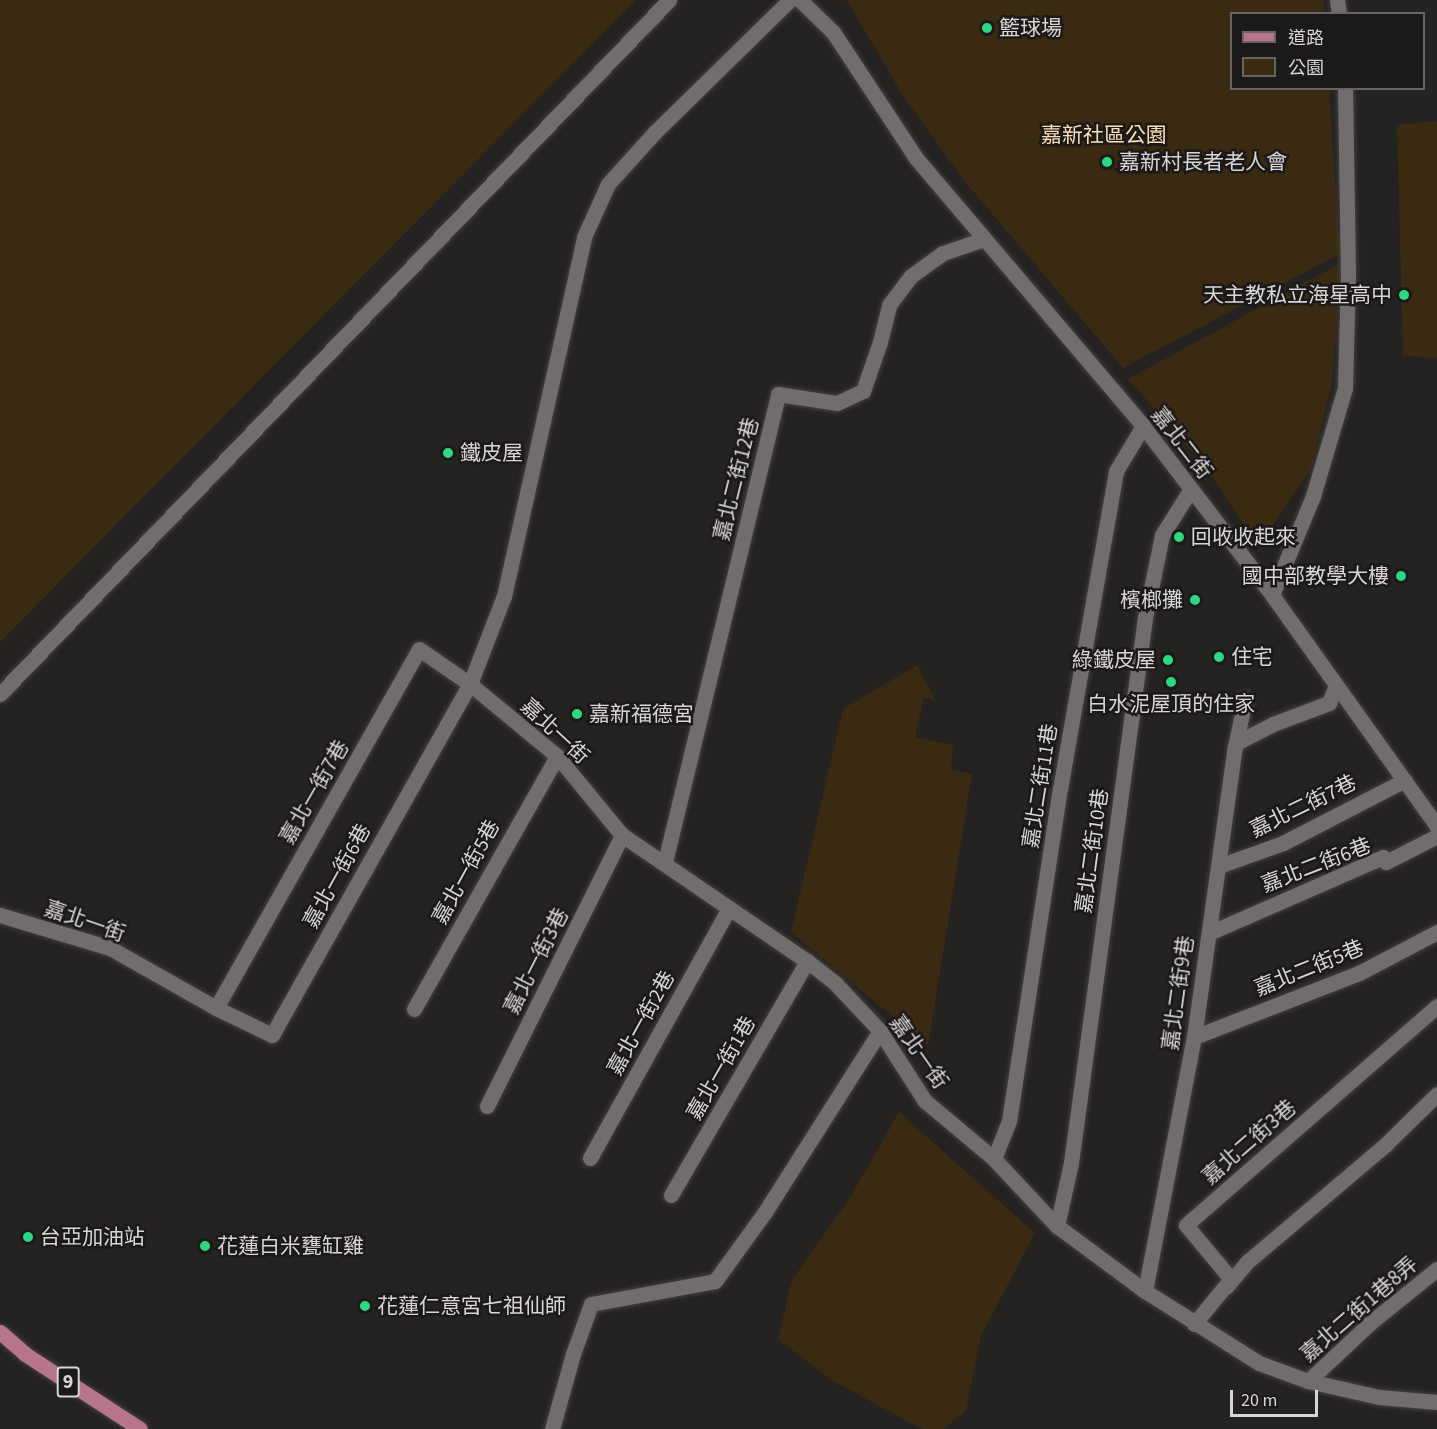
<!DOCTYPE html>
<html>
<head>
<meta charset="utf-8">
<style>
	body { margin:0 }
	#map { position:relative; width:1437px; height:1429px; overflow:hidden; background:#252222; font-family:"Source Sans 3","Noto Sans TC",sans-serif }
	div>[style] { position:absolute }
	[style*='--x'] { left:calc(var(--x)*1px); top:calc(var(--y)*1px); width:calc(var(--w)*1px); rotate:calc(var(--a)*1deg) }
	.green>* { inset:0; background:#3a2a11 }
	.roads { filter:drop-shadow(0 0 2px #424040) drop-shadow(0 0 2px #424040) }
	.minor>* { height:15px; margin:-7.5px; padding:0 7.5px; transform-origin:7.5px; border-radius:7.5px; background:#716d6d }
	.major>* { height:15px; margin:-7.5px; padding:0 7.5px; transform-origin:7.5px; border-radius:7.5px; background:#b7748d }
	.dots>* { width:16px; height:16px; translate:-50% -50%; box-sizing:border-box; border:3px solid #1c1919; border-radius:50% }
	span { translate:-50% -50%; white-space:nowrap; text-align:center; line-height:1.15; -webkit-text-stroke:5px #1c1919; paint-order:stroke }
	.shield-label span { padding:2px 4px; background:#1c1919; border:2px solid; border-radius:4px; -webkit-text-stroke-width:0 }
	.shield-label { font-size:20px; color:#d7d5d5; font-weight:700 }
	.poi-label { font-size:21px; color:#d7d5d5 }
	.left { translate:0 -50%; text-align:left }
	.right { translate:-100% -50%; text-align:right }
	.park-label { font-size:21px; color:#fbdeb5 }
	.street-label { font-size:21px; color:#d7d5d5 }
	.legend { position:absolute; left:1230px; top:12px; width:195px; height:78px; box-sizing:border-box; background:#1c1919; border:2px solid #676464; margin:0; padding:8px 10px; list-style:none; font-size:18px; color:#d7d5d5 }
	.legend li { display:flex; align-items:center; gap:12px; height:30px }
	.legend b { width:30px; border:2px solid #676464 }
	.scale { position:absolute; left:1230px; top:1390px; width:88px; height:27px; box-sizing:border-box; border:3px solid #d7d5d5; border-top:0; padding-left:8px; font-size:18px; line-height:21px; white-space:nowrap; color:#d7d5d5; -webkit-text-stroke:4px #1c1919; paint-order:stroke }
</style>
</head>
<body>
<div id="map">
	<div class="green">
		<div style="clip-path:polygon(0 0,636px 0,0 642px)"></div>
		<div style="clip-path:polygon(847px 0,1324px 0,1324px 13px,1232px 14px,1232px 88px,1329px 89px,1340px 254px,1123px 368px,966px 183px,903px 96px)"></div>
		<div style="clip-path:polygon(1437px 121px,1437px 358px,1403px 356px,1397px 125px)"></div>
		<div style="clip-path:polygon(1341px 263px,1332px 384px,1311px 469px,1258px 547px,1208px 470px,1128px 379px)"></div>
		<div style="clip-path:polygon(917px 665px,936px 701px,924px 697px,915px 737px,953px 745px,951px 770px,972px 774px,928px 1046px,791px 932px,843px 709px)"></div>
		<div style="clip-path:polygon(899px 1112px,1035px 1233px,981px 1336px,966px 1411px,943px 1429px,922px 1429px,831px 1380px,778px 1339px,792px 1280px,851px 1196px)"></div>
	</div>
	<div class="roads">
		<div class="minor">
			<div style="--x:800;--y:0;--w:46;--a:44.1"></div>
			<div style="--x:833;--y:32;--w:151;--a:56.6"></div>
			<div style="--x:916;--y:158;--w:351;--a:49.7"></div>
			<div style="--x:1143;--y:426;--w:213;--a:52.6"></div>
			<div style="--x:1272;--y:595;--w:284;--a:54.5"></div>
			<div style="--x:1337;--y:0;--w:14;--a:82"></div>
			<div style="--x:1272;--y:595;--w:107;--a:-67.5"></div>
			<div style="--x:1313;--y:496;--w:113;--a:-73.5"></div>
			<div style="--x:1345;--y:388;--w:111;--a:-88.5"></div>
			<div style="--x:1348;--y:277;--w:189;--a:-90.9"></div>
			<div style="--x:0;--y:694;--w:964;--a:-46.05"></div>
			<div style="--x:1236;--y:743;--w:42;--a:-27.2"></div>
			<div style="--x:1273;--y:724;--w:60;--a:-20.6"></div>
			<div style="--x:1329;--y:703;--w:19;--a:-69"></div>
			<div style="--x:665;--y:862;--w:481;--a:-76.4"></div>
			<div style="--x:778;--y:394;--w:60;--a:8.7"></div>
			<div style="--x:837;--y:403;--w:29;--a:-25"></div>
			<div style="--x:863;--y:391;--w:52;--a:-70.9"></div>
			<div style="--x:880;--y:342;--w:38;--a:-76"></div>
			<div style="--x:889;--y:305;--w:36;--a:-53"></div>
			<div style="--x:911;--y:276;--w:39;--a:-36"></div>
			<div style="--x:943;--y:253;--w:43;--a:-18.9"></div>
			<div style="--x:1219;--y:866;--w:68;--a:-19.8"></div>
			<div style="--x:1283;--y:843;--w:137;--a:-27.3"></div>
			<div style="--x:0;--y:915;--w:115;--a:16.7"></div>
			<div style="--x:110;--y:948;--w:122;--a:29.5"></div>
			<div style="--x:216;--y:1008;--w:62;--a:25.7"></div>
			<div style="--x:272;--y:1035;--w:403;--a:-60.6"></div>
			<div style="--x:470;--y:684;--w:94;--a:-68.9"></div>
			<div style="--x:504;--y:596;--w:368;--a:-77.4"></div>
			<div style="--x:584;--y:237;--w:58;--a:-65.6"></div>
			<div style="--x:608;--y:184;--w:70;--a:-47.9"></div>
			<div style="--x:655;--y:132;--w:189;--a:-44.4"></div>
			<div style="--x:1209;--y:933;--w:190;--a:-23.6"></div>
			<div style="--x:1383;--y:857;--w:6;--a:59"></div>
			<div style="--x:1386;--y:862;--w:57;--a:-27"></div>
			<div style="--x:216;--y:1008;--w:412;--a:-60.5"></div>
			<div style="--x:419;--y:649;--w:62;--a:34.5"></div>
			<div style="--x:470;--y:684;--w:113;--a:39.6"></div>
			<div style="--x:557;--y:756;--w:102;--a:50.6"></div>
			<div style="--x:622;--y:835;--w:224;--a:34.3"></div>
			<div style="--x:807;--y:961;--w:36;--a:38"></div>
			<div style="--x:835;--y:983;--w:66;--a:46.8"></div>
			<div style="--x:880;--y:1031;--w:83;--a:57.3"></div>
			<div style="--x:925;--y:1101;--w:90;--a:40"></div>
			<div style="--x:994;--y:1159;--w:92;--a:46.8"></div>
			<div style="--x:1057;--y:1226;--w:109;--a:36.5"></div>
			<div style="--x:1145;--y:1291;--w:135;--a:32.3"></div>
			<div style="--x:1259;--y:1363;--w:52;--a:20.2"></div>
			<div style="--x:1308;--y:1381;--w:73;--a:12.7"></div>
			<div style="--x:1379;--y:1397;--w:58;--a:4.9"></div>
			<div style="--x:414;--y:1009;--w:291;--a:-60.5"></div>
			<div style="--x:1194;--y:1037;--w:177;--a:-21.2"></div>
			<div style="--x:1359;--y:973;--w:88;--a:-27.7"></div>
			<div style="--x:487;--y:1106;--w:303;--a:-63.5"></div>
			<div style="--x:590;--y:1158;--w:286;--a:-60.9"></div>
			<div style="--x:994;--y:1159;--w:41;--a:-68.5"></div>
			<div style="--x:1009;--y:1121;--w:336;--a:-81.3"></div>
			<div style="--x:1060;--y:789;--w:323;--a:-80"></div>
			<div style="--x:1116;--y:471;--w:52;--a:-59"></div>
			<div style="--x:671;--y:1195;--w:271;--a:-59.8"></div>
			<div style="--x:1057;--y:1226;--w:65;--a:-77.5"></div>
			<div style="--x:1071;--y:1163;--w:550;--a:-82.27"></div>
			<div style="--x:1145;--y:618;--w:85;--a:-78.4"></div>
			<div style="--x:1162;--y:535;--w:54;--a:-57.8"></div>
			<div style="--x:1226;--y:1287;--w:33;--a:-50"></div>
			<div style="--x:1247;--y:1262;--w:182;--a:-40.3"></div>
			<div style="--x:1386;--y:1144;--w:71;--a:-44.4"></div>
			<div style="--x:1145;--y:1291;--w:259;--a:-79.1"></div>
			<div style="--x:1194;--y:1037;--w:293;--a:-82"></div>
			<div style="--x:1235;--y:747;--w:49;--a:-78.2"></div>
			<div style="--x:1194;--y:1324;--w:58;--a:-50.6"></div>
			<div style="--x:1231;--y:1279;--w:70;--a:-129.8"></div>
			<div style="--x:1186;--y:1225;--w:333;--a:-41.1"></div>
			<div style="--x:1308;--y:1381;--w:85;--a:-43.1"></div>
			<div style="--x:1370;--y:1323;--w:86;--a:-38.9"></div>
			<div style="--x:552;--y:1429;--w:78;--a:-74.4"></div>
			<div style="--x:573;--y:1354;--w:53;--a:-70.2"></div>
			<div style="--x:591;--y:1304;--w:126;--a:-10.5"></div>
			<div style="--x:715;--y:1281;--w:85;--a:-54.1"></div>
			<div style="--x:765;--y:1212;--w:214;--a:-57.6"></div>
		</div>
		<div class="major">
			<div style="--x:0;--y:1332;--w:33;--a:41"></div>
			<div style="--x:25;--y:1354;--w:137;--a:33.1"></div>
		</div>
	</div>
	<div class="dots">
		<div style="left:987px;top:28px;background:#2ed883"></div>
		<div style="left:1107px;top:162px;background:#2ed883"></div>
		<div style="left:1404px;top:295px;background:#2ed883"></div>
		<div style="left:448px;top:453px;background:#2ed883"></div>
		<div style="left:1179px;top:537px;background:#2ed883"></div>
		<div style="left:1401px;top:576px;background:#2ed883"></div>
		<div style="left:1195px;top:600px;background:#2ed883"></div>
		<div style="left:1219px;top:657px;background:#2ed883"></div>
		<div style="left:1168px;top:660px;background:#2ed883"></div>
		<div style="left:1171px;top:682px;background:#2ed883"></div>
		<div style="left:577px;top:714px;background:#2ed883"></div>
		<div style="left:28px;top:1237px;background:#2ed883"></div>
		<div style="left:205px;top:1246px;background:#2ed883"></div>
		<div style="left:365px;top:1306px;background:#2ed883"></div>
	</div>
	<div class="shield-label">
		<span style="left:68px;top:1382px">9</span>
	</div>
	<div class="poi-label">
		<span class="left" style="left:999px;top:28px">籃球場</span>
		<span class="left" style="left:1119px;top:162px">嘉新村長者老人會</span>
		<span class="right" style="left:1392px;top:295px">天主教私立海星高中</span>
		<span class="left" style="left:460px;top:453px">鐵皮屋</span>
		<span class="left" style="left:1191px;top:537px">回收收起來</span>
		<span class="right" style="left:1389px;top:576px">國中部教學大樓</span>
		<span class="right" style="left:1183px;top:600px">檳榔攤</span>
		<span class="left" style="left:1231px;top:657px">住宅</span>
		<span class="right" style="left:1156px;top:660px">綠鐵皮屋</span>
		<span style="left:1171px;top:704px">白水泥屋頂的住家</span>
		<span class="left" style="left:589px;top:714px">嘉新福德宮</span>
		<span class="left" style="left:40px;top:1237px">台亞加油站</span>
		<span class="left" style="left:217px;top:1246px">花蓮白米甕缸雞</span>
		<span class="left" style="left:377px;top:1306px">花蓮仁意宮七祖仙師</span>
	</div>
	<div class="park-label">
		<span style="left:1104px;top:135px">嘉新社區公園</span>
	</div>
	<div class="street-label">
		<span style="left:1182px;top:443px;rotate:52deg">嘉北二街</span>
		<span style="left:736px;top:479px;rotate:-76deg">嘉北二街12巷</span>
		<span style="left:555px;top:731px;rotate:43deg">嘉北一街</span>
		<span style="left:1040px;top:786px;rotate:-81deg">嘉北二街11巷</span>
		<span style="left:314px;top:792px;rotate:-60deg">嘉北一街7巷</span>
		<span style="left:1303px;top:806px;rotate:-26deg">嘉北二街7巷</span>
		<span style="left:1092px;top:851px;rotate:-82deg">嘉北二街10巷</span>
		<span style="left:1316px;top:865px;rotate:-21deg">嘉北二街6巷</span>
		<span style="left:466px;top:872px;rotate:-61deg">嘉北一街5巷</span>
		<span style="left:337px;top:876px;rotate:-61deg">嘉北一街6巷</span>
		<span style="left:85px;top:921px;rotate:19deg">嘉北一街</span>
		<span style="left:536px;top:961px;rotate:-63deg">嘉北一街3巷</span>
		<span style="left:1309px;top:968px;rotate:-22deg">嘉北二街5巷</span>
		<span style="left:1178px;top:993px;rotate:-82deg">嘉北二街9巷</span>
		<span style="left:641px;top:1023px;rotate:-61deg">嘉北一街2巷</span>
		<span style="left:919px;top:1052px;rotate:55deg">嘉北一街</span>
		<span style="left:721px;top:1068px;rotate:-60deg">嘉北一街1巷</span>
		<span style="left:1249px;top:1142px;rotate:-41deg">嘉北二街3巷</span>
		<span style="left:1359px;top:1309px;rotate:-41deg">嘉北二街1巷8弄</span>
	</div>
	<ul class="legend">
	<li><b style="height:8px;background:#b7748d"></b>道路</li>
	<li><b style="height:16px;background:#3a2a11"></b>公園</li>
	</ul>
	<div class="scale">20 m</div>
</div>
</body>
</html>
